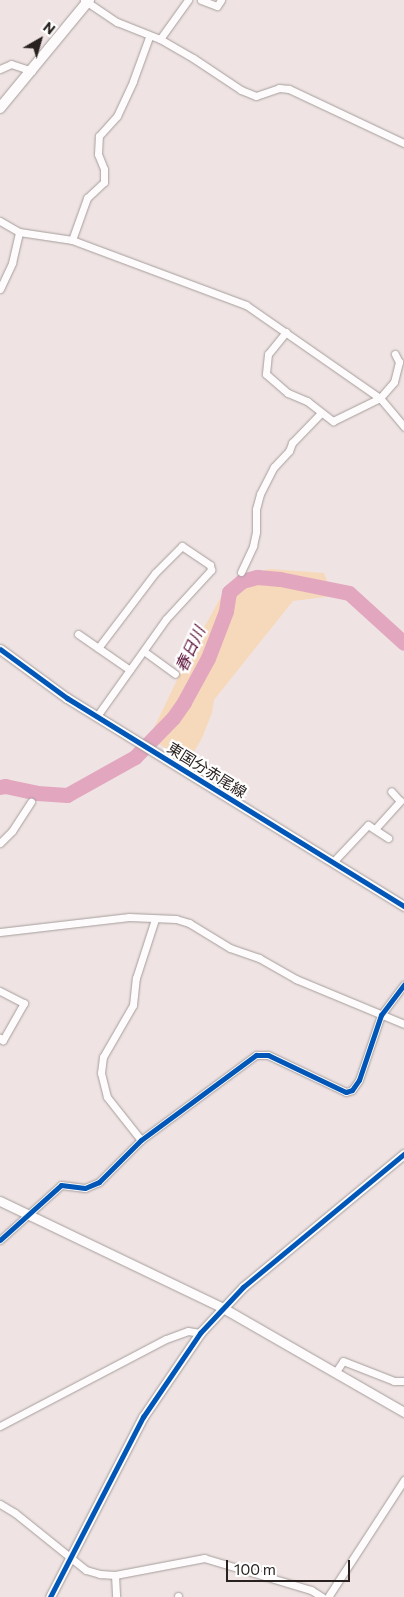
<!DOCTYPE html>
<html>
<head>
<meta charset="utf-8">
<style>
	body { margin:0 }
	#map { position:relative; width:404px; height:1597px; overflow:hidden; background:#efe4e3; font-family:Commissioner,"Noto Sans JP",sans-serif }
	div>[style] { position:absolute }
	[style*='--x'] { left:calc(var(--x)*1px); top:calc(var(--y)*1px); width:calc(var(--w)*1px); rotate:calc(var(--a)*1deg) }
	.green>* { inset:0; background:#f6d8bb }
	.river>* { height:15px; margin:-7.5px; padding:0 7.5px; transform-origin:7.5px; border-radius:7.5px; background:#e3a6bf }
	.roads { filter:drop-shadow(0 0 1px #a59d9c) drop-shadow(0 0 1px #a59d9c) }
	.minor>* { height:7px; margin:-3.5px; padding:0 3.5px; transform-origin:3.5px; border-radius:3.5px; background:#fdfbfb }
	.tertiary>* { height:9px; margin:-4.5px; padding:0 4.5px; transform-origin:4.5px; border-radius:4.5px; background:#fdfbfb }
	.secondary>* { height:10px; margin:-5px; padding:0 5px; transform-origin:5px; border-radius:5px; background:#fdfbfb }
	.cycleway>* { height:5px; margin:-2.5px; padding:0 2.5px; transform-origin:2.5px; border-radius:2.5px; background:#0057b8 }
	span { translate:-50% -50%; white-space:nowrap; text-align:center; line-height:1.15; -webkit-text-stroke:4.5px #fff; paint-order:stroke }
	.street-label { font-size:15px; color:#28211f }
	.water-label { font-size:16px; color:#5b1239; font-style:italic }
	.north { position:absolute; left:15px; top:15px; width:50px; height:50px; -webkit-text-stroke:4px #fff; paint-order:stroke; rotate:38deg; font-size:14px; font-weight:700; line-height:20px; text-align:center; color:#28211f }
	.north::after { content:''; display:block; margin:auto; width:18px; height:22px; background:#28211f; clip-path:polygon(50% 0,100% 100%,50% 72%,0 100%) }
	.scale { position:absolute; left:226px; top:1560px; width:124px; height:22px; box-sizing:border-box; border:2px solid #28211f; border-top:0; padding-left:6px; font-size:15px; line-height:18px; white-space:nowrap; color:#28211f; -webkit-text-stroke:4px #fff; paint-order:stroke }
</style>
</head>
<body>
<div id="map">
	<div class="green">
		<div style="clip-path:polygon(271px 569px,324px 573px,333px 596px,293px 601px,214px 700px,212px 713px,202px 738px,194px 752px,182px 758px,149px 738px,190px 653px,227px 586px,236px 578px,249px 573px)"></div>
	</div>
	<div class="river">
		<div style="--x:0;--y:787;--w:5;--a:-11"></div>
		<div style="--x:5;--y:786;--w:33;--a:12"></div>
		<div style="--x:37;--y:793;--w:30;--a:4"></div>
		<div style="--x:67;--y:795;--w:78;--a:-29.2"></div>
		<div style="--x:135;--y:757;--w:54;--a:-45.7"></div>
		<div style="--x:173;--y:718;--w:19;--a:-55"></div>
		<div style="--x:184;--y:702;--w:50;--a:-61.4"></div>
		<div style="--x:208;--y:658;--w:50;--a:-69"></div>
		<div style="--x:226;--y:611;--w:19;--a:-81"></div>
		<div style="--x:229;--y:592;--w:17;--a:-40"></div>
		<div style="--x:242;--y:581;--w:16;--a:-15"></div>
		<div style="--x:257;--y:577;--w:23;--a:5"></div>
		<div style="--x:280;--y:579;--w:70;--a:11.5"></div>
		<div style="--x:349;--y:593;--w:74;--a:42.3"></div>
	</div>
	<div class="roads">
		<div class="minor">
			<div style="--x:84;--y:0;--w:40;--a:34"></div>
			<div style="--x:117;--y:22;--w:46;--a:21.6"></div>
			<div style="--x:160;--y:39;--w:38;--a:30"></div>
			<div style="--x:193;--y:58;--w:58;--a:33.7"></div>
			<div style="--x:241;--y:90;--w:16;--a:22"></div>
			<div style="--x:256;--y:96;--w:24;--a:-19"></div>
			<div style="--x:279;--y:88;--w:10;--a:6"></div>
			<div style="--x:289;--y:89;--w:127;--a:25.2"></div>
			<div style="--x:201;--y:0;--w:17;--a:21"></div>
			<div style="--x:217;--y:6;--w:7;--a:-56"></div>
			<div style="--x:160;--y:39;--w:48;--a:-54.3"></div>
			<div style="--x:0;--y:69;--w:12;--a:-24"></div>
			<div style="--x:11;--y:64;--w:22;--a:18"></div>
			<div style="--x:0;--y:221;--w:22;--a:30"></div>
			<div style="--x:19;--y:232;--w:54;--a:8.6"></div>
			<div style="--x:72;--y:240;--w:186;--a:20.5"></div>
			<div style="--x:246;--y:305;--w:163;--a:34.8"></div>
			<div style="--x:380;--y:398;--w:38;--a:50"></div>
			<div style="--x:72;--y:240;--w:45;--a:-70.3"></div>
			<div style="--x:87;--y:198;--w:23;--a:-43"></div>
			<div style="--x:104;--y:182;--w:13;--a:-90"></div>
			<div style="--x:104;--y:169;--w:16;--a:-112"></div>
			<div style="--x:98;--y:154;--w:18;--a:-87"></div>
			<div style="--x:99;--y:136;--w:27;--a:-48"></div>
			<div style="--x:117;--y:116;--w:38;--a:-65"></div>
			<div style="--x:133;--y:81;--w:47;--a:-70"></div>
			<div style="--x:0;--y:289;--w:29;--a:-65"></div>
			<div style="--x:12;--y:263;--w:32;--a:-77"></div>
			<div style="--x:286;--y:332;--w:28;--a:129"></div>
			<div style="--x:268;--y:354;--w:20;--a:96"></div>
			<div style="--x:266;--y:374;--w:29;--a:41"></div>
			<div style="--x:288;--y:393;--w:21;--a:23"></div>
			<div style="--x:307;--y:401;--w:33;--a:38"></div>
			<div style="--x:333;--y:421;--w:52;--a:-26.1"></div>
			<div style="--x:380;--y:398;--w:21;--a:-49"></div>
			<div style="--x:394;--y:382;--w:21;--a:-76"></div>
			<div style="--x:399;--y:362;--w:9;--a:-117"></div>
			<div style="--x:241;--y:572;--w:29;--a:-65"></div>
			<div style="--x:253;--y:546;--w:14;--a:-78"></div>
			<div style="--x:256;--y:532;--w:23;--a:-90"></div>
			<div style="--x:256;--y:509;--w:16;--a:-75"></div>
			<div style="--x:260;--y:494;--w:30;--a:-63"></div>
			<div style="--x:274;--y:467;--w:22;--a:-47"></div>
			<div style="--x:289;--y:451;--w:9;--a:-69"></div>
			<div style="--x:292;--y:443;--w:42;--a:-46"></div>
			<div style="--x:78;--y:634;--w:63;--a:34.7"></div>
			<div style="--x:145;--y:652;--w:37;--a:36"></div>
			<div style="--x:97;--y:716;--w:119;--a:-54.6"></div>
			<div style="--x:166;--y:619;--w:67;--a:-47.4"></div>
			<div style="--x:211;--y:570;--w:5;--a:-101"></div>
			<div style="--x:210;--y:565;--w:34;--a:-146"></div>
			<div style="--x:182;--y:546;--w:38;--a:135"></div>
			<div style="--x:155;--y:573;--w:94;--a:127.2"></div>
			<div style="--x:375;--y:829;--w:38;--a:-48"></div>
			<div style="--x:400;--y:801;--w:13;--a:-132"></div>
			<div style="--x:0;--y:843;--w:17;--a:-45"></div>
			<div style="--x:12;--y:831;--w:35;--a:-57"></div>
			<div style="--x:333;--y:862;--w:51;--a:-46.6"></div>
			<div style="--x:368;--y:825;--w:24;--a:33"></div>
			<div style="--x:0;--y:932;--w:130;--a:-6.6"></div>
			<div style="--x:129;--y:917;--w:47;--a:2.4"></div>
			<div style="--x:176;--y:919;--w:14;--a:17"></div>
			<div style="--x:189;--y:923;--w:48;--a:31.4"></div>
			<div style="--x:230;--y:948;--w:31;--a:19"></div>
			<div style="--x:259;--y:958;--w:43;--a:29.6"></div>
			<div style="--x:296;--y:979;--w:117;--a:22.6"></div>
			<div style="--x:0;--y:991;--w:27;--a:27"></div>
			<div style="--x:24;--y:1003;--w:43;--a:119.6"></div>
			<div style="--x:3;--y:1040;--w:4;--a:-146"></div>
			<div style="--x:141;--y:1140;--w:55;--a:-128.3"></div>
			<div style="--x:107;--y:1097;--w:25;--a:-104"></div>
			<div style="--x:101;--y:1073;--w:16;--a:-83"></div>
			<div style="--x:103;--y:1057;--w:60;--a:-60"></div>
			<div style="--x:133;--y:1005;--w:27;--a:-84"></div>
			<div style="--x:136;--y:978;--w:62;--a:-72.1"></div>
			<div style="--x:0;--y:1240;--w:82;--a:-42"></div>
			<div style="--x:61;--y:1185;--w:24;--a:7"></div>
			<div style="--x:85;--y:1188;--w:15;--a:-23"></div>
			<div style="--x:99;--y:1182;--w:59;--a:-45"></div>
			<div style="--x:141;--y:1140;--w:143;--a:-36.5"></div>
			<div style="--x:256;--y:1055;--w:12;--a:0"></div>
			<div style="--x:268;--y:1055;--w:86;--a:25.4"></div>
			<div style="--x:346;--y:1092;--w:6;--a:-18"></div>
			<div style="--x:352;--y:1090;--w:12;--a:-55"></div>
			<div style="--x:359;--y:1080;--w:69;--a:-71.3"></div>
			<div style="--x:381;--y:1015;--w:38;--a:-53"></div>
			<div style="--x:335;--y:1373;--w:14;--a:-56"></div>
			<div style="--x:343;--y:1361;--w:55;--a:21.4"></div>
			<div style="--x:394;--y:1381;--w:10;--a:0"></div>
			<div style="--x:0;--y:1426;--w:187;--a:-27.7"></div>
			<div style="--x:166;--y:1339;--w:23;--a:-20"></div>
			<div style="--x:188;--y:1331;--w:12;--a:9"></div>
			<div style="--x:0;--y:1504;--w:17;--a:31"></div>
			<div style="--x:15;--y:1513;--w:91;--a:38.8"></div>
			<div style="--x:86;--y:1570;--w:15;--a:16"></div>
			<div style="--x:100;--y:1574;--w:15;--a:4"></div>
			<div style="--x:115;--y:1575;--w:91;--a:-10.8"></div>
			<div style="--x:204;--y:1558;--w:112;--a:16.7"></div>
			<div style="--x:311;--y:1590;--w:13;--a:32"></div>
			<div style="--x:115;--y:1575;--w:22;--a:87"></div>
			<div style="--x:178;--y:1597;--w:1;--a:-90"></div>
			<div style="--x:328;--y:1597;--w:140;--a:-57"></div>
		</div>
		<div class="tertiary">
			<div style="--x:0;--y:649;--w:83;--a:36.2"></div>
			<div style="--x:67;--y:698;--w:396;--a:31.7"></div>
			<div style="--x:0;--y:1201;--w:247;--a:25.6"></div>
			<div style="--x:223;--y:1308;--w:209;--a:29.9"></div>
			<div style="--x:50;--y:1597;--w:203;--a:-62.7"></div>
			<div style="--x:143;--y:1417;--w:102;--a:-55.8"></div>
			<div style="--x:200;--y:1333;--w:63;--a:-46.9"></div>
			<div style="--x:243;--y:1287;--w:209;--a:-39.6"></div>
		</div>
		<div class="secondary">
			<div style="--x:0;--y:108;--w:140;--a:-50.5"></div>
		</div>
	</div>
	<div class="cycleway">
		<div style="--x:0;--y:649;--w:83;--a:36.2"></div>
		<div style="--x:67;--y:698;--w:396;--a:31.7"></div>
		<div style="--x:0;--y:1240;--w:82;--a:-42"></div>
		<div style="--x:61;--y:1185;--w:24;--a:7"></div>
		<div style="--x:85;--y:1188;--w:15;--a:-23"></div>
		<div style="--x:99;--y:1182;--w:59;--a:-45"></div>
		<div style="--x:141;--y:1140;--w:143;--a:-36.5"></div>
		<div style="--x:256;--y:1055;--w:12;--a:0"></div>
		<div style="--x:268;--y:1055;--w:86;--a:25.4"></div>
		<div style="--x:346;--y:1092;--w:6;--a:-18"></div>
		<div style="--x:352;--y:1090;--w:12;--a:-55"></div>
		<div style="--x:359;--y:1080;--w:69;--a:-71.3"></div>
		<div style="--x:381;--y:1015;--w:38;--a:-53"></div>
		<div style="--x:50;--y:1597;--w:203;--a:-62.7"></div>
		<div style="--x:143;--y:1417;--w:102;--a:-55.8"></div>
		<div style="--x:200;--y:1333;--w:63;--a:-46.9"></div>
		<div style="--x:243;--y:1287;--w:209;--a:-39.6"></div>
	</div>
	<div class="street-label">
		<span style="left:207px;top:770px;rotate:32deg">東国分赤尾線</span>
	</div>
	<div class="water-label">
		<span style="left:190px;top:649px;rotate:-65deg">春日川</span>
	</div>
	<div class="north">N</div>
	<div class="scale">100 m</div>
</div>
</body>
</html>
